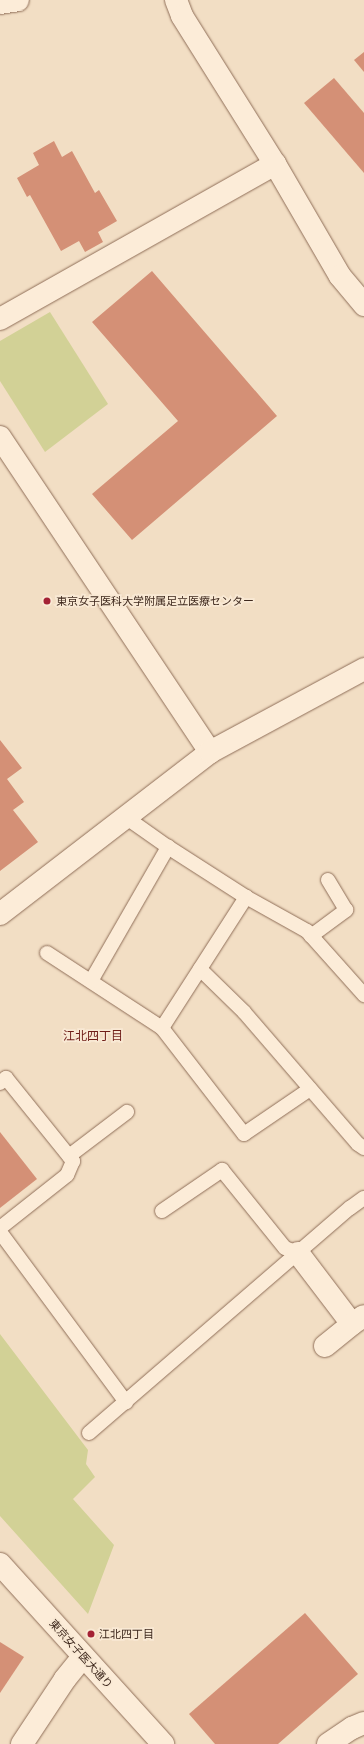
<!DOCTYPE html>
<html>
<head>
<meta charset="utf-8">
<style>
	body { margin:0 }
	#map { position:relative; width:364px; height:1744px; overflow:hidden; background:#f2dec4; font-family:"Noto Serif","Noto Sans JP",serif }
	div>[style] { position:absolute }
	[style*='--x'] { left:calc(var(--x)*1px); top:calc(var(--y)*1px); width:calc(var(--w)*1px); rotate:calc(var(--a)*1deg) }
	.green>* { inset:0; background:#d2d196 }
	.building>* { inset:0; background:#d49076 }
	.roads { filter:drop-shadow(0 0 1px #8f6e58) drop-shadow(0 0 1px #8f6e58) }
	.service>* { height:14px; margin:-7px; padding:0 7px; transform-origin:7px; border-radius:7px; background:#fcecd8 }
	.minor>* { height:22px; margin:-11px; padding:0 11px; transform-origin:11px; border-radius:11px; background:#fcecd8 }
	.tertiary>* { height:22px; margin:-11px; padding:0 11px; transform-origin:11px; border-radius:11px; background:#fcecd8 }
	.dots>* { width:11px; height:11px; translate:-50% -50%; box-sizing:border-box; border:2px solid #f9e9d4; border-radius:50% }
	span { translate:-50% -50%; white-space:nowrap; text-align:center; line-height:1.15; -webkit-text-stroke:3.5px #f9e9d4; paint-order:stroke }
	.poi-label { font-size:11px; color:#3e281d }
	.left { translate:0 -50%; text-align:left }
	.street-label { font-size:11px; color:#3e281d }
	.neighbourhood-label { font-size:12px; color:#6f1e18 }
</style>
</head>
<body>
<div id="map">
	<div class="green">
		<div style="clip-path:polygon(50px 312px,108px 404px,45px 452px,0 381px,0 341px)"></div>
		<div style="clip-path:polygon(0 1334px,88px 1450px,86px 1464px,95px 1477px,73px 1499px,114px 1545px,88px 1614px,0 1516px)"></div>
	</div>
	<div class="building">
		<div style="clip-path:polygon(364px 52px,364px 72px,354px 60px)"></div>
		<div style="clip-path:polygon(334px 78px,364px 113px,364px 173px,304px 103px)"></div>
		<div style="clip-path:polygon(54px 141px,62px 157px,72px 151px,95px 193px,99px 190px,117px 221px,98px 232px,103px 242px,85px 252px,79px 241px,61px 251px,30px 195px,27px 197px,17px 178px,39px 165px,33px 153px)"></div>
		<div style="clip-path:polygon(152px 271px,277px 416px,132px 540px,92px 494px,178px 421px,92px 322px)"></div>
		<div style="clip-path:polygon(0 740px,22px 768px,7px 779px,24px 802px,13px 810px,38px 842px,0 871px)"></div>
		<div style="clip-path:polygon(0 1132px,37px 1179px,0 1208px)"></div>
		<div style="clip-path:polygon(305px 1613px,358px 1674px,278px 1744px,215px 1744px,189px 1714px)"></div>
		<div style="clip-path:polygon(0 1642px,24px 1657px,0 1693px)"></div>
	</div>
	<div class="roads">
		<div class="service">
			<div style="--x:124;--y:816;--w:54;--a:35.2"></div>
			<div style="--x:168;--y:847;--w:93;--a:32.7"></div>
			<div style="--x:246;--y:897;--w:70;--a:29.1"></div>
			<div style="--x:307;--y:931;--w:86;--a:48.3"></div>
			<div style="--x:311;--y:936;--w:44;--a:-36.6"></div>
			<div style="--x:346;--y:910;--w:35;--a:-121"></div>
			<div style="--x:47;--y:953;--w:137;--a:33.1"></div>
			<div style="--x:162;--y:1028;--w:134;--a:52.3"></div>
			<div style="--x:244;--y:1134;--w:80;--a:-34.3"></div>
			<div style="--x:200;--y:969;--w:62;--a:44.3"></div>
			<div style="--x:244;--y:1012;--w:174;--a:49.2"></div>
			<div style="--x:358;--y:1144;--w:7;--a:34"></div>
			<div style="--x:91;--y:981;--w:155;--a:-60.1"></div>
			<div style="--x:162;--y:1028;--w:156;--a:-57.3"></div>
			<div style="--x:0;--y:1083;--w:8;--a:-40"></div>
			<div style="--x:6;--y:1078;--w:107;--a:51.1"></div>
			<div style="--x:73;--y:1161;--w:15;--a:113"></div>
			<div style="--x:67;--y:1175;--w:85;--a:141.7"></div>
			<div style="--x:69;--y:1156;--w:73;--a:-37.2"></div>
			<div style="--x:162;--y:1211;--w:73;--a:-34.3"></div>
			<div style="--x:222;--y:1170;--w:100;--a:51.1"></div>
			<div style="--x:285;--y:1248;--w:14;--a:21"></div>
			<div style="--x:0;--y:1232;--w:212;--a:53.5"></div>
			<div style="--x:89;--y:1433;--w:345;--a:-40.8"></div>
			<div style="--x:350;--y:1208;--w:17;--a:-36"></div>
		</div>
		<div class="minor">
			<div style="--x:176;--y:0;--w:17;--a:69"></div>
			<div style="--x:182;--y:16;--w:175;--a:57.9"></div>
			<div style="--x:275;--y:164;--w:129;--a:59.9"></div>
			<div style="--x:340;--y:276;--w:38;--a:50"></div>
			<div style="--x:0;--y:3;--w:18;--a:-9"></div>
			<div style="--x:0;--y:319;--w:316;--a:-29.4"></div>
			<div style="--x:0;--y:437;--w:379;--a:56.3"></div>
			<div style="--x:0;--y:914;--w:265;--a:-37.6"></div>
			<div style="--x:210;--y:752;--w:175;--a:-28.3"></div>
			<div style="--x:298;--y:1253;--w:89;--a:52.7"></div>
			<div style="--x:352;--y:1324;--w:14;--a:-34"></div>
			<div style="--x:325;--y:1346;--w:35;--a:-39"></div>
			<div style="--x:22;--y:1744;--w:78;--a:-56.5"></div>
			<div style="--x:65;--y:1679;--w:28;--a:-51"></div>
			<div style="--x:328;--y:1744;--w:29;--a:-34"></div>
			<div style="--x:352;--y:1728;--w:13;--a:-23"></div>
		</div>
		<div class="tertiary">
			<div style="--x:0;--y:1564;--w:243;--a:47.8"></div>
		</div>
	</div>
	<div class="dots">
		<div style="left:47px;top:601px;background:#a42235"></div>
		<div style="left:91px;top:1634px;background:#a42235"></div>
	</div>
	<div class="poi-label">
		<span class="left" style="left:56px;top:601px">東京女子医科大学附属足立医療センター</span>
		<span class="left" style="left:99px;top:1634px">江北四丁目</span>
	</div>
	<div class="street-label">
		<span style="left:81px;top:1654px;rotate:48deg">東京女子医大通り</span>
	</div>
	<div class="neighbourhood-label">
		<span style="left:93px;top:1036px">江北四丁目</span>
	</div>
</div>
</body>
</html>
